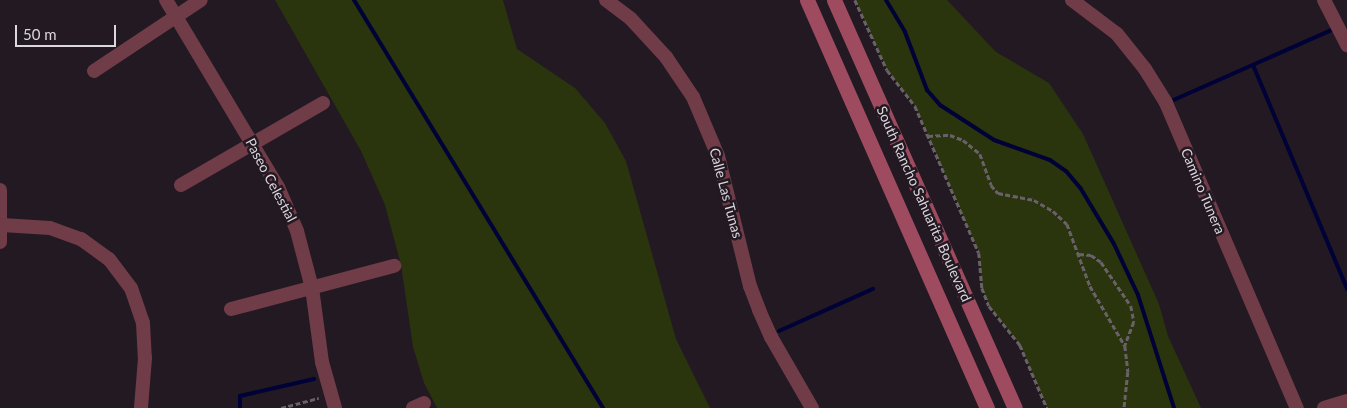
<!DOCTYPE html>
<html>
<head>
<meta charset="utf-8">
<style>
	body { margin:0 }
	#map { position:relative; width:1347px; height:408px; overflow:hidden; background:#221922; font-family:Lato,sans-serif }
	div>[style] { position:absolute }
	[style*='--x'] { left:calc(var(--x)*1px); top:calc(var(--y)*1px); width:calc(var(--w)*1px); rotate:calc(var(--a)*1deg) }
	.green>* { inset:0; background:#2a340d }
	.stream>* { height:4px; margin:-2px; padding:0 2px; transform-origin:2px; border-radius:2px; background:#000137 }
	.path>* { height:2.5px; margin-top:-1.25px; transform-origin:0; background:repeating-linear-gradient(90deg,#696169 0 5px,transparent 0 7.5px) }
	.street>* { height:14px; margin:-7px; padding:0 7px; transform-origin:7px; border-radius:7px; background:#703c47 }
	.secondary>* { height:15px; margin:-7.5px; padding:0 7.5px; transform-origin:7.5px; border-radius:7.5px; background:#9f4b5f }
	span { translate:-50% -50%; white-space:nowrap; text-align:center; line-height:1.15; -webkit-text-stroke:5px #221922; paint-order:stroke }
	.street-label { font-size:14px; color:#dcd6dd }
	.scale { position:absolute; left:15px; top:25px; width:101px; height:22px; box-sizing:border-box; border:2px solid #dcd6dd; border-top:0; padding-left:6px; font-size:15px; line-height:18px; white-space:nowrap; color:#dcd6dd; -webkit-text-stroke:4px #221922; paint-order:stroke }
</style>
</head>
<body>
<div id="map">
	<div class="green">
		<div style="clip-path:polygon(275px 0,503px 0,517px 49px,575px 88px,605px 123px,626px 161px,676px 339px,710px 408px,437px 408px,424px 383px,413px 347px,401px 265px,385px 205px,361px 151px)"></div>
		<div style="clip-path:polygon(855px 0,947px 0,996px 52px,1049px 83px,1083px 134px,1159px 304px,1168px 336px,1201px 408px,1047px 408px,1020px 345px,989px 306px,982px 288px,979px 253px,915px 106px,887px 70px)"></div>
	</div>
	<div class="stream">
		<div style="--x:354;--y:0;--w:478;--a:58.6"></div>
		<div style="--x:886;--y:0;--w:37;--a:59"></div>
		<div style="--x:905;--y:32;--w:62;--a:69.2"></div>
		<div style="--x:927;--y:90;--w:20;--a:49"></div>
		<div style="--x:940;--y:105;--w:64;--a:32.9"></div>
		<div style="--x:994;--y:140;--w:59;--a:19.7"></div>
		<div style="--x:1050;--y:160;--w:19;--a:35"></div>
		<div style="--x:1066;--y:171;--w:23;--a:50"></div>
		<div style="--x:1081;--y:189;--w:64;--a:59"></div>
		<div style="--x:1114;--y:244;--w:56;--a:64.8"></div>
		<div style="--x:1138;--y:295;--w:119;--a:72.3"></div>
		<div style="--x:1253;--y:65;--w:243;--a:67.2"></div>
		<div style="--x:1169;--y:102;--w:183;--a:-23.9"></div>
		<div style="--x:779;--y:331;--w:103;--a:-24.1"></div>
		<div style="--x:240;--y:408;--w:12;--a:-90"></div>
		<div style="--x:240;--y:396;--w:76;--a:-12.9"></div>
	</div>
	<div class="path">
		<div style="--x:855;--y:0;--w:77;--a:65.4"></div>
		<div style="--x:887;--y:70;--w:46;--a:52.1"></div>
		<div style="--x:915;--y:106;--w:160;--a:66.5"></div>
		<div style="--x:979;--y:253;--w:35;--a:85"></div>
		<div style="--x:982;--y:288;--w:19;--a:69"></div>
		<div style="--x:989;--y:306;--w:50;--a:51.5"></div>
		<div style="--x:1020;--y:345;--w:69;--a:66.8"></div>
		<div style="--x:928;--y:136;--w:22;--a:-3"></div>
		<div style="--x:950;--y:135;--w:14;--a:21"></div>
		<div style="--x:963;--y:140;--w:22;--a:39"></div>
		<div style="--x:980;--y:154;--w:33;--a:70"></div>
		<div style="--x:991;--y:185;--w:11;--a:49"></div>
		<div style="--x:998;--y:193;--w:37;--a:11"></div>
		<div style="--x:1034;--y:200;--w:22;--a:30"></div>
		<div style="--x:1053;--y:211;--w:19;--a:43"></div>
		<div style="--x:1067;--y:224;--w:66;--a:69.6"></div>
		<div style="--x:1090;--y:286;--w:69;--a:59.7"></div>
		<div style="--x:1125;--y:346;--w:26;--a:83"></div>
		<div style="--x:1128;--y:372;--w:36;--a:96"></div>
		<div style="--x:1079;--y:254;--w:12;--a:5"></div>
		<div style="--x:1091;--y:255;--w:12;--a:35"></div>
		<div style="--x:1101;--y:262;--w:53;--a:55.7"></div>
		<div style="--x:1131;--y:306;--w:16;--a:79"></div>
		<div style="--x:1134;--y:322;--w:26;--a:111"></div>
		<div style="--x:281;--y:408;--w:39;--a:-15"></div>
	</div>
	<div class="street">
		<div style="--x:166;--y:0;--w:218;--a:59.1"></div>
		<div style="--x:278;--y:187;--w:48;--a:66.6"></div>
		<div style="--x:297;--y:231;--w:59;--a:75.3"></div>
		<div style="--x:312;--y:288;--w:75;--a:82.3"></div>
		<div style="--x:322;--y:362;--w:48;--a:74.2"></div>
		<div style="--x:606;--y:0;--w:31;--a:37"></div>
		<div style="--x:631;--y:19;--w:52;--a:47.4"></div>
		<div style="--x:666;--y:57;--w:48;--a:56"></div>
		<div style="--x:693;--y:97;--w:64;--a:67"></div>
		<div style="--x:718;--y:156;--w:134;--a:76.2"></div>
		<div style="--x:750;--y:286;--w:26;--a:69"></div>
		<div style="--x:759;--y:310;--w:30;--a:66"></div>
		<div style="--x:771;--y:337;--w:82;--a:60"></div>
		<div style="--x:1072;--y:0;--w:56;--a:37.1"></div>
		<div style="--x:1117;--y:34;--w:45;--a:51.3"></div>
		<div style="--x:1145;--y:69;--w:40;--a:58"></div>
		<div style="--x:1166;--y:103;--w:332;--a:66.8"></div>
		<div style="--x:1324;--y:0;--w:51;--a:62.9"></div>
		<div style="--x:94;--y:71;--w:128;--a:-33.6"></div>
		<div style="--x:181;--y:185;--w:164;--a:-30"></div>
		<div style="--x:0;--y:190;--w:52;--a:90"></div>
		<div style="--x:2;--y:225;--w:48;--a:3.6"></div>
		<div style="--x:50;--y:228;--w:33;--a:20"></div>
		<div style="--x:81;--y:239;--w:34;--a:36"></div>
		<div style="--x:109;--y:259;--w:36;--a:53"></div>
		<div style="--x:131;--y:288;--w:37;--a:71"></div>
		<div style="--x:143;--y:323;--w:35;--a:87"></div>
		<div style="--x:145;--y:358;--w:50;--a:94.6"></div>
		<div style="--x:231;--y:309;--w:169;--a:-14.8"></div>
		<div style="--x:413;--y:408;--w:12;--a:-24"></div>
		<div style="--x:1324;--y:408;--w:24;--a:-17"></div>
	</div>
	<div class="secondary">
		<div style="--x:807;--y:0;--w:446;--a:66.2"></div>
		<div style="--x:834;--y:0;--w:446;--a:66.1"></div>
	</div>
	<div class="street-label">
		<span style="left:271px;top:180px;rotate:62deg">Paseo Celestial</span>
		<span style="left:1203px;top:191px;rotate:67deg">Camino Tunera</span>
		<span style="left:726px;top:193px;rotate:75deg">Calle Las Tunas</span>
		<span style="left:924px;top:204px;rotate:66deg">South Rancho Sahuarita Boulevard</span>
	</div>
	<div class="scale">50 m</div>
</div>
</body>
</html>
